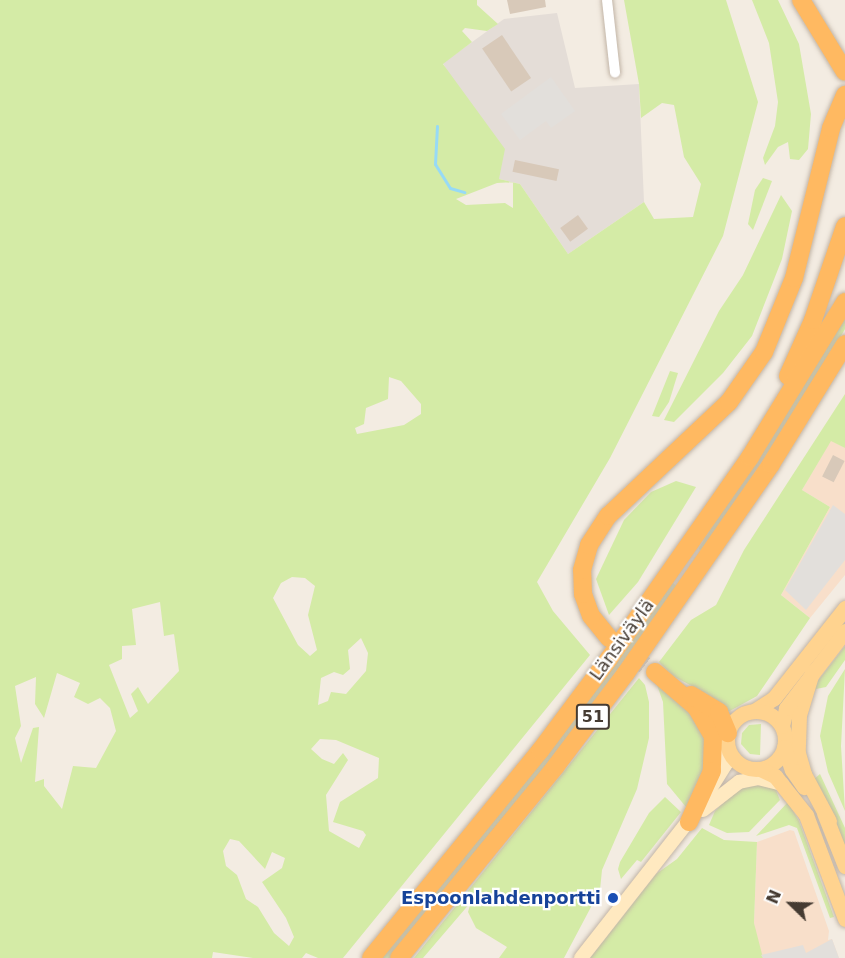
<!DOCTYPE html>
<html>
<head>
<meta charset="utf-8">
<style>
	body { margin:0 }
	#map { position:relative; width:845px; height:958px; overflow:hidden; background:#f3ece2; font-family:"DejaVu Sans",sans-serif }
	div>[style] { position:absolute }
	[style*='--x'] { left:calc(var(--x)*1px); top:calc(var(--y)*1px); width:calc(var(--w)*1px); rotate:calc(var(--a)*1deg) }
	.commercial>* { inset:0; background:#f8dfca }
	.industrial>* { inset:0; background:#e4ddd7 }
	.green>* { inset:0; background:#d4eba6 }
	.parking>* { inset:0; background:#e2dfdb }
	.stream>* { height:3px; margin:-1.5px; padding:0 1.5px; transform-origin:1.5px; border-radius:1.5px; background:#97daf6 }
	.building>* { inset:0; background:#d8c9b9; transform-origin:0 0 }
	.highway-tunnel>* { height:18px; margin-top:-9px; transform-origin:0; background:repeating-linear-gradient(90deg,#d0c9bf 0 18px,transparent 0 27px) }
	.roads { filter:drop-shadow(0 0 2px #c2b5a7) drop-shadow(0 0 2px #c2b5a7) }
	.street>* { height:10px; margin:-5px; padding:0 5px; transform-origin:5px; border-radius:5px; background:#fff }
	.secondary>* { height:14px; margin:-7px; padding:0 7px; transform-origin:7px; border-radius:7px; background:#ffe9c0 }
	.primary>* { height:15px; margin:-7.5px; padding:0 7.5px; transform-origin:7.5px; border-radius:7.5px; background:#ffd38f }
	.primary>.ring { margin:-7.5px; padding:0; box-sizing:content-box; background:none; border:15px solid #ffd38f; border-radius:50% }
	.highway>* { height:18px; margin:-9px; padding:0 9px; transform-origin:9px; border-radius:9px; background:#ffb961 }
	.dots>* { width:16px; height:16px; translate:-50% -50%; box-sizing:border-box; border:3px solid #fff; border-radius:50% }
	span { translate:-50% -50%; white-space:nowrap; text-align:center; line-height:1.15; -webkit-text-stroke:4.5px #fff; paint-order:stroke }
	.shield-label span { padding:2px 4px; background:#fff; border:2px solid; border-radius:4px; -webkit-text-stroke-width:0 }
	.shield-label { font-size:16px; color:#453b32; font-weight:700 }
	.street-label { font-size:18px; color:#453b32 }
	.transit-label { font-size:18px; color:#164399; font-weight:700 }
	.right { translate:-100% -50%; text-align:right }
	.north { position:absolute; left:761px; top:874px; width:60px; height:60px; -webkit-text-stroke:4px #fff; paint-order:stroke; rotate:293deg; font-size:16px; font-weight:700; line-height:24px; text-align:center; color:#453b32 }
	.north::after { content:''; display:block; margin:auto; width:21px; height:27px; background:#453b32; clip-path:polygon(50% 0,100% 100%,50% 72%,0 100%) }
</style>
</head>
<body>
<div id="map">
	<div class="commercial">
		<div style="clip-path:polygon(831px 440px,845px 448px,845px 575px,810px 618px,781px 595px,830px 507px,802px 490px)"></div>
		<div style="clip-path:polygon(790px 830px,794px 831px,829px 931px,828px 940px,832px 939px,839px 958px,763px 958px,758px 951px,754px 923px,757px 842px)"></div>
	</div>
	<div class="industrial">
		<div style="clip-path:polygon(557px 13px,575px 88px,639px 84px,644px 202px,568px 254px,520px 184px,499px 179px,443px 63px,504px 19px)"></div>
	</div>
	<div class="green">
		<div style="clip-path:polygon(evenodd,0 0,477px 0,477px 5px,498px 24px,487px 31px,465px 28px,462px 31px,472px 42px,443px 64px,505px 149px,499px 179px,520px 184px,568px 254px,644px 202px,654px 219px,693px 217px,701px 184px,684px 157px,674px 105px,662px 103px,641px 118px,639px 84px,624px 0,726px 0,758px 102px,723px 236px,610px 458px,537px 582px,553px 611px,590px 655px,343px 958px,318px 958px,306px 953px,302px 958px,253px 958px,213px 952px,212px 958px,0 958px,0 0,513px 182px,513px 208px,505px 203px,466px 205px,456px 199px,497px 183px,513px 182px,0 0,389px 377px,401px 381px,421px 404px,421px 414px,404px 425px,357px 434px,355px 428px,364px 424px,366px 408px,388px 399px,389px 377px,0 0,292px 577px,305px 578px,315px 586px,308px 615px,317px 650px,310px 656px,298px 645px,273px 598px,281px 583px,292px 577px,0 0,160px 602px,164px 636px,174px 634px,179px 671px,148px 704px,138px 687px,131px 694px,138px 711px,130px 718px,109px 665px,122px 659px,122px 646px,136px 645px,132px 609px,160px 602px,0 0,361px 638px,368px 653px,366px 671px,346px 694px,331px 692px,328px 701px,318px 705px,321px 678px,334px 672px,343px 675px,350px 669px,348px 650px,361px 638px,0 0,57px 673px,80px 683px,74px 697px,88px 704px,100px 698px,110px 708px,116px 731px,96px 768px,73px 766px,62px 809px,44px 786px,44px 779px,35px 782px,39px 727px,33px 728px,21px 763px,15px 738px,21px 726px,15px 686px,36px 677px,35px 704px,44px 718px,57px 673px,0 0,320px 739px,336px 740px,379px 758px,378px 778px,340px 802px,333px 822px,363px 831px,366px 835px,359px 848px,329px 831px,326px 795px,348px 760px,343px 753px,334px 764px,322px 759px,311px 749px,320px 739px,0 0,230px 839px,239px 841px,265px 869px,272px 852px,285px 858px,282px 868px,262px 882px,286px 918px,294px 937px,289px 946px,274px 933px,258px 907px,246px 899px,237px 875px,226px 866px,223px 851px,230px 839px)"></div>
		<div style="clip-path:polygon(752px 0,778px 0,799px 44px,811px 114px,808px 149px,799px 160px,790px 159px,788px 142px,778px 147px,765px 165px,763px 158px,775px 126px,778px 102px,769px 43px)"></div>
		<div style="clip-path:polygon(763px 178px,772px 181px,753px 230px,748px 224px,755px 190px)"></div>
		<div style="clip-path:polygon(781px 195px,792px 211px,782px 259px,752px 336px,723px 373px,674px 422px,664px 420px,719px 311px,743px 275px)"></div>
		<div style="clip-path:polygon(845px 315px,845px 329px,815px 380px,701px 554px,699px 548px)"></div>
		<div style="clip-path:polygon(670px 371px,678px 373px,669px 402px,659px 417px,652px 416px)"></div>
		<div style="clip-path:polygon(845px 394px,845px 448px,831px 441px,802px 490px,830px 507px,781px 595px,810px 618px,757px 696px,728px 712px,707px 694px,673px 676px,659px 662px,691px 620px,716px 605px,744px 550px)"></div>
		<div style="clip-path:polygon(676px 481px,696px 487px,638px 582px,609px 615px,596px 579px,624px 520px,651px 492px)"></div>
		<div style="clip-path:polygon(673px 583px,678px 587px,667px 603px,552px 757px,390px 958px,382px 958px,518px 790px)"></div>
		<div style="clip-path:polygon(845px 646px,845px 660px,826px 687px,816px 689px,808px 705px,817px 682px)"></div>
		<div style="clip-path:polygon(845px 669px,841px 746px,845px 811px,828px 772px,820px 736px,828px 696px)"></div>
		<div style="clip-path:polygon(639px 678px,645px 685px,649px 702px,649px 738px,637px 789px,602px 870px,600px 890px,564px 958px,499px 958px,507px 947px,476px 928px,468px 912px,471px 902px,423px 958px,414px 958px)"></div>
		<div style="clip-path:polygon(657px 685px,700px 720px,710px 754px,686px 807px,667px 784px,663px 702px)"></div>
		<div style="clip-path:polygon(761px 724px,760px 755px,750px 754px,741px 744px,742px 733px,749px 725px)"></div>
		<div style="clip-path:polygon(820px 774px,845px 828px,845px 853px,813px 780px)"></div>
		<div style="clip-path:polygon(761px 785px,775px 788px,780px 800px,749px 832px,727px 833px,709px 825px,715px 811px,732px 794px,746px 786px)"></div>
		<div style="clip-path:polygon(665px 797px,681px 812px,641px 862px,637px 860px,621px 879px,618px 869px,620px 862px,649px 813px)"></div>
		<div style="clip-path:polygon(788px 802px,799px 821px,834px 917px,830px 918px,797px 828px,789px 825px,756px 836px)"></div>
		<div style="clip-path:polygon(702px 828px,724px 840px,757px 842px,754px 923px,763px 958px,590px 958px,656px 874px,677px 859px)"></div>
	</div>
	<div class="parking">
		<div style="clip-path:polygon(551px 77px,575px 111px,551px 128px,546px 121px,520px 140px,501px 114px)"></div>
		<div style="clip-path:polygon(833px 505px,845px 514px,845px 560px,806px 610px,785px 590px)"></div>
		<div style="clip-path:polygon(832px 939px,839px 958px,763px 958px,761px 955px,803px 945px,806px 953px)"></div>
	</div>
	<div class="stream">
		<div style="--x:437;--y:126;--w:38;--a:93"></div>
		<div style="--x:435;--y:164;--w:28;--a:58"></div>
		<div style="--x:450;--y:188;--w:15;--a:16"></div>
	</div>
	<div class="building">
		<div style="clip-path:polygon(507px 0,545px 0,546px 7px,510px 14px)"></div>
		<div style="left:502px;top:35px;width:52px;height:24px;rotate:56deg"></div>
		<div style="left:515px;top:160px;width:45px;height:12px;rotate:12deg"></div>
		<div style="left:578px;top:215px;width:17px;height:22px;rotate:54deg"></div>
		<div style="left:833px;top:455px;width:13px;height:24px;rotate:27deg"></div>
	</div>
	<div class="highway-tunnel">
		<div style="--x:609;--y:638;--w:48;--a:37.3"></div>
	</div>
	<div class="roads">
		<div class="street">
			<div style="--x:607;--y:0;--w:73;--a:83.7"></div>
		</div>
		<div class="secondary">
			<div style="--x:707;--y:794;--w:36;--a:-58"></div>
			<div style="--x:726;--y:764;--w:16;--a:-83"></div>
			<div style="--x:703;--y:810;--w:46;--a:-37.9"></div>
			<div style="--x:739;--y:782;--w:19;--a:-12"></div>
			<div style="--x:758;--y:778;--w:25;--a:14"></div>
			<div style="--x:581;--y:958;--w:182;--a:-51.9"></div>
		</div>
		<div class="primary">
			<div style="--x:812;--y:672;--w:45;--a:106.8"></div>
			<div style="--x:799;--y:715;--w:38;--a:92"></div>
			<div style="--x:798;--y:753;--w:22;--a:74"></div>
			<div style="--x:804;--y:774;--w:53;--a:62"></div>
			<div style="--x:754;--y:711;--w:24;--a:-33"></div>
			<div style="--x:774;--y:698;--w:115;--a:-51.7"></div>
			<div class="ring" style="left:727px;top:711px;width:43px;height:43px"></div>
			<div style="--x:782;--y:726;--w:18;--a:-77"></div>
			<div style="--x:786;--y:708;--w:97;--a:-52.5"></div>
			<div style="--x:784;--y:747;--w:24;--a:71"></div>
			<div style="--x:792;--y:770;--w:21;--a:55"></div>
			<div style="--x:760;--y:769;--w:17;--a:25"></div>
			<div style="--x:775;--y:776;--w:50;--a:51.5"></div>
			<div style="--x:806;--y:815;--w:111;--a:69.4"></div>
			<div style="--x:824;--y:813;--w:57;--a:68.4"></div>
		</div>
		<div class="highway">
			<div style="--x:801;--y:0;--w:84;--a:58.6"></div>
			<div style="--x:788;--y:376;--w:61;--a:-65.9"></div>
			<div style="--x:813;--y:320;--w:99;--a:-71.2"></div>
			<div style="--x:609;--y:638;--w:28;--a:-129"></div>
			<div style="--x:591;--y:616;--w:23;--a:-110"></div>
			<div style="--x:583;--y:594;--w:24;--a:-92"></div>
			<div style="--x:582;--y:570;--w:26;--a:-74"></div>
			<div style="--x:589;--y:545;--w:35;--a:-57"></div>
			<div style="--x:608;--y:516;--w:166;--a:-43.3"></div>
			<div style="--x:729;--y:402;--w:61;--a:-55"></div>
			<div style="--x:764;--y:352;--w:80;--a:-67.9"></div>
			<div style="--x:794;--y:278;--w:154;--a:-76.1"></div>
			<div style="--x:831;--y:128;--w:36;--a:-67"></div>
			<div style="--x:655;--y:672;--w:54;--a:40.5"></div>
			<div style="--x:696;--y:707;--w:34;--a:60"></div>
			<div style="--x:713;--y:736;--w:35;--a:92"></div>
			<div style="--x:712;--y:771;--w:56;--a:114.3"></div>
			<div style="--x:691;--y:695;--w:33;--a:31"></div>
			<div style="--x:719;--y:712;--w:23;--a:67"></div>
			<div style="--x:371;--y:958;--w:267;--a:-50.8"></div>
			<div style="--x:540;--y:751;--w:114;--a:-53.2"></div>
			<div style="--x:608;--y:660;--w:248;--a:-55"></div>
			<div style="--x:750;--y:457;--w:182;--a:-58.5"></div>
			<div style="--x:399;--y:958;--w:248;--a:-50.7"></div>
			<div style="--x:556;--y:766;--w:116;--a:-53"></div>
			<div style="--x:626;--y:673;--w:254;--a:-55.2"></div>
			<div style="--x:771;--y:464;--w:141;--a:-58.3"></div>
		</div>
	</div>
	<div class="dots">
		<div style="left:613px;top:898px;background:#1a4fb4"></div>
	</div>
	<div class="shield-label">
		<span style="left:593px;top:717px">51</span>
	</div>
	<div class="street-label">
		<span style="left:622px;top:640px;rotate:-54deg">Länsiväylä</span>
	</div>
	<div class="transit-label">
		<span class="right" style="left:601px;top:898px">Espoonlahdenportti</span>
	</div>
	<div class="north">N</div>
</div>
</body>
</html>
